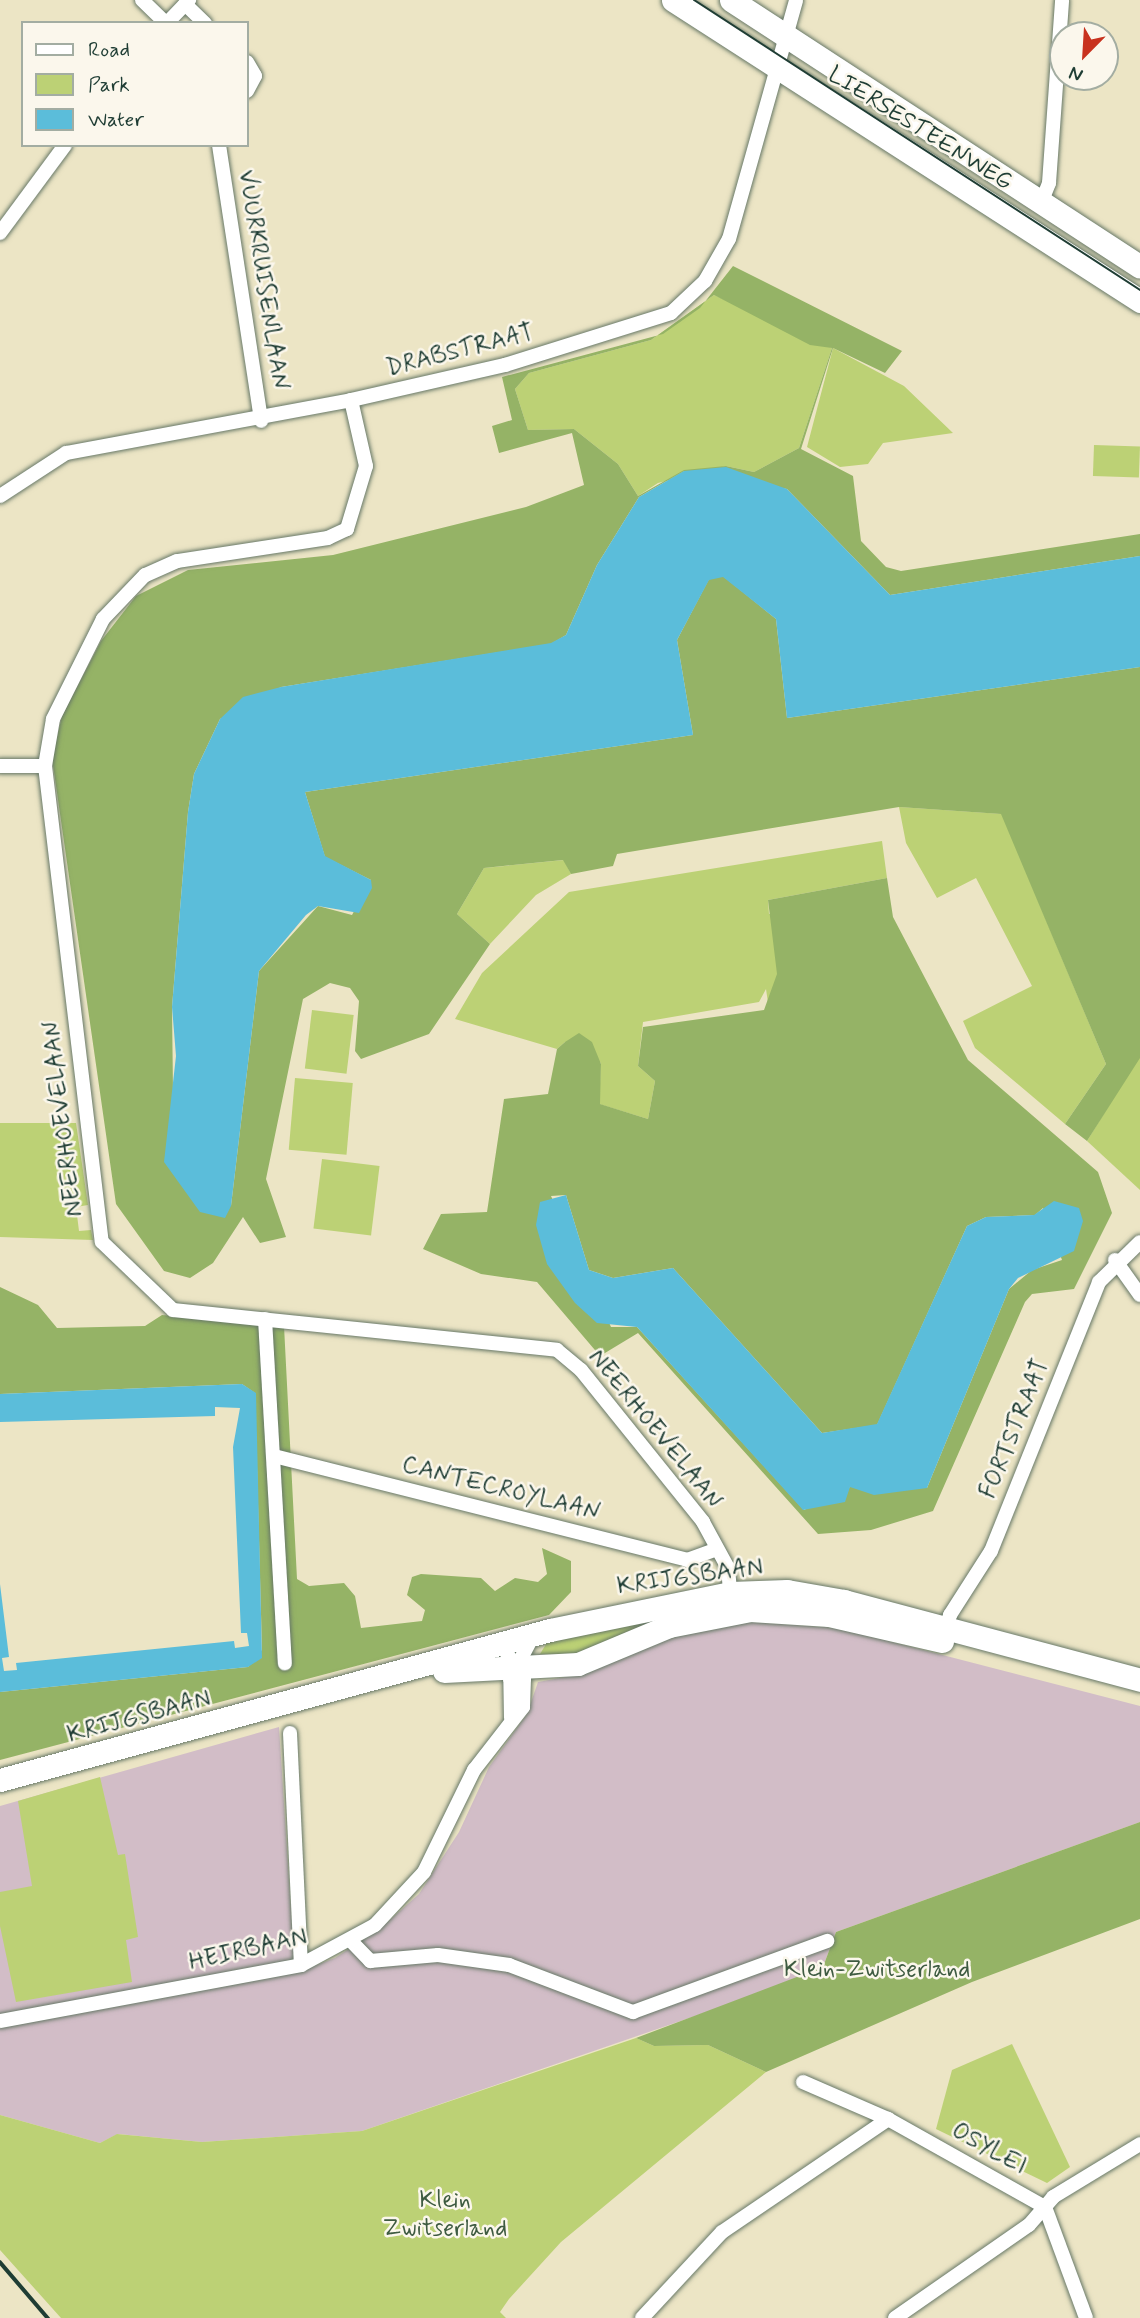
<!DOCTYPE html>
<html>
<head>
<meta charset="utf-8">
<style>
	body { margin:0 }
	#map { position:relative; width:1140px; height:2318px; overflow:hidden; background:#ece5c5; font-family:Mynerve,sans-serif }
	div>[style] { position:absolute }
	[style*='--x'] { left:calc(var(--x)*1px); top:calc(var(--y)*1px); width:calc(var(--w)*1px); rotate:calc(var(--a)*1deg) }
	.industrial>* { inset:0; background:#d2bdc7 }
	.green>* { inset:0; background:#bcd175; transform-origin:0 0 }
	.forest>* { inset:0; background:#95b366 }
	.water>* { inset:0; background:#5bbdda }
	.roads { filter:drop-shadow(0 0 2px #677867) drop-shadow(0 0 2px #677867) }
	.street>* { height:14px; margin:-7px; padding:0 7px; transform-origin:7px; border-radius:7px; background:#fff }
	.primary>* { height:23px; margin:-11.5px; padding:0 11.5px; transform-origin:11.5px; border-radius:11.5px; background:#fff }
	.tram>* { height:2px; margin:-1px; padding:0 1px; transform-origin:1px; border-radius:1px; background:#1f3d34 }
	.rail>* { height:3.5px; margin:-1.75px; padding:0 1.75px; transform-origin:1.75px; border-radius:1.75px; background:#1f3d34 }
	span { translate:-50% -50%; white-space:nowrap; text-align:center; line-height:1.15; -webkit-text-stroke:5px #fbf7ec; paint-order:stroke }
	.street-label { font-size:24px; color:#1f3d34 }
	.park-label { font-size:24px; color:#3e5b41 }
	.legend { position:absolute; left:21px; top:21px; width:228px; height:126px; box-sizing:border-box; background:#fbf7ec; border:2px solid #a3ada2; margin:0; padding:9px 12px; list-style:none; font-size:21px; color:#1f3d34 }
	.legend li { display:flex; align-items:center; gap:14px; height:35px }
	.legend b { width:35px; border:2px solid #a3ada2 }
	.north { position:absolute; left:1049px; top:21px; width:70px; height:70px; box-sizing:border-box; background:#fbf7ec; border:2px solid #a3ada2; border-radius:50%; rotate:204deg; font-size:19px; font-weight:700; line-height:28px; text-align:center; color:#1f3d34 }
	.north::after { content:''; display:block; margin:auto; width:24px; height:32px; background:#c8321e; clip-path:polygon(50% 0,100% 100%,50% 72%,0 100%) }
</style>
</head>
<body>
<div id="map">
	<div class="industrial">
		<div style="clip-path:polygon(739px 1621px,838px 1628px,1140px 1706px,1140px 1822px,836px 1932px,823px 1967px,782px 1986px,362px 2131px,202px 2142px,118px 2134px,100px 2143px,0 2115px,0 1806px,279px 1727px,295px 1973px,335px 1958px,381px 1928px,419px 1894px,459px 1832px,489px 1767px,527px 1714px,538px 1682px,582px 1674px,676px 1635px)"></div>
	</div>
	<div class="green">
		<div style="clip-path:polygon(714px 295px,832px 348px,799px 448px,754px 472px,726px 466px,658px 483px,638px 496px,618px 464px,574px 429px,528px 430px,515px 389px,529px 373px,651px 340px)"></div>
		<div style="clip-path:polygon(833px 348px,904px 386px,953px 433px,883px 443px,868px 464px,840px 467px,807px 447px)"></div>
		<div style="left:1094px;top:445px;width:46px;height:31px;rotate:2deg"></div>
		<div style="clip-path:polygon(899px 807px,1002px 814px,1106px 1064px,1065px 1124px,975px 1048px,963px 1021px,1032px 986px,976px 878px,937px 898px,906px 843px)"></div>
		<div style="clip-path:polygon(882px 841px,887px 878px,768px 900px,769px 914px,784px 913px,774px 1044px,766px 989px,759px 1002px,643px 1022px,638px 1066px,655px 1081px,648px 1119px,599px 1104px,601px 1063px,565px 1042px,557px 1049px,455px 1019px,482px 973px,569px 892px)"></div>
		<div style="clip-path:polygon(564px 860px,571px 874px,536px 895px,490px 944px,457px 914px,484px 868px)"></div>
		<div style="left:312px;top:1010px;width:42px;height:59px;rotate:7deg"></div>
		<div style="clip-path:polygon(1138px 1058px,1140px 1058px,1140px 1190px,1087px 1141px)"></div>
		<div style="left:295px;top:1078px;width:58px;height:72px;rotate:5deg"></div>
		<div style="clip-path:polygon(0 1123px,76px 1123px,88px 1205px,76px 1207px,79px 1231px,91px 1230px,93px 1240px,0 1237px)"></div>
		<div style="left:322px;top:1159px;width:58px;height:70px;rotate:7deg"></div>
		<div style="clip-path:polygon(805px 1603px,592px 1656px,540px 1654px,548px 1641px,622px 1622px)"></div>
		<div style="clip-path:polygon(100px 1777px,118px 1855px,125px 1854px,138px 1937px,126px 1940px,132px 1982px,16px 2002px,0 1926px,0 1892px,32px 1886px,18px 1801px)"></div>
		<div style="clip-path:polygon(636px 2038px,654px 2046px,708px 2045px,766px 2072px,561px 2242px,509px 2299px,500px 2312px,506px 2318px,61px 2318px,0 2250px,0 2115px,100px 2143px,117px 2134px,202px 2142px,362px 2131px)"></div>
		<div style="clip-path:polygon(1012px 2044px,1070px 2167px,1047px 2183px,936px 2129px,952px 2070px)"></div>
	</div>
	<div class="forest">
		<div style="clip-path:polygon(evenodd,733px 266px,902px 351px,885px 373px,833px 348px,801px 449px,853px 476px,861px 541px,886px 567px,901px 571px,1140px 534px,1140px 556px,890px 595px,787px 489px,684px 471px,639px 497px,597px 565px,566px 635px,551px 644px,281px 687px,220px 719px,194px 774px,188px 812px,172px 1007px,173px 1091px,231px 1206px,259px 971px,318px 906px,352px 915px,371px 880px,325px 857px,305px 792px,693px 735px,677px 640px,709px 579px,723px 576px,776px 619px,787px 718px,1140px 667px,1140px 1058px,1087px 1141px,1065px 1124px,1106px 1064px,1001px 814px,899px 807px,617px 854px,613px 866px,571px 874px,563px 860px,484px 868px,457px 914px,490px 944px,429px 1034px,361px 1059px,355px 1051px,359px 1001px,350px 988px,330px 983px,303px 999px,266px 1179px,286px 1237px,260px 1243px,243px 1217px,213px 1263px,190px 1278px,164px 1271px,116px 1204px,52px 758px,62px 716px,101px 641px,136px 596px,188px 570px,333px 555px,526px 507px,584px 485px,572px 433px,499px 453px,492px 426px,512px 420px,502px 377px,663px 334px,700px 308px,733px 266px,714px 295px,810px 345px,832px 348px,799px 448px,754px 472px,726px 466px,684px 470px,638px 496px,618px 464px,574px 429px,528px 430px,515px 389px,529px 373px,651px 340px,714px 295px)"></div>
		<div style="clip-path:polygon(evenodd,887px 878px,893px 917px,968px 1060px,1098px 1172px,1112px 1213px,1074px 1289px,1032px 1294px,1025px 1302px,933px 1511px,871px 1530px,818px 1534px,638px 1333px,600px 1356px,537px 1282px,481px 1274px,423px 1249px,441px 1214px,487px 1212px,504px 1099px,548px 1094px,557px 1049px,565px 1042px,579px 1033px,592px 1042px,601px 1064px,600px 1104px,648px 1119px,655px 1081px,638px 1066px,643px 1027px,764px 1010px,777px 974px,768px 900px,887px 878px,566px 1195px,589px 1270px,613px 1278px,673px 1268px,822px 1433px,877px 1425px,967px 1226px,986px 1217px,1035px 1215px,1043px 1208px,1062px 1260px,1032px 1270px,1009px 1289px,927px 1488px,850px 1487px,804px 1510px,637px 1327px,611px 1327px,551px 1196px,566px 1195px)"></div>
		<div style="clip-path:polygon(0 1287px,38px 1305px,57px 1328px,145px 1326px,162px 1315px,284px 1326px,297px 1579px,309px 1586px,344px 1583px,355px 1596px,361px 1628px,422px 1621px,425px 1610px,407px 1595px,412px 1577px,421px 1574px,481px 1578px,495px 1591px,515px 1578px,538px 1582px,547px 1574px,542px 1548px,571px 1561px,571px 1592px,549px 1615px,0 1760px,0 1692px,248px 1667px,262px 1650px,255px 1393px,242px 1384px,0 1394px)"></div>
		<div style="clip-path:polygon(1140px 1822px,1140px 1919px,972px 1982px,766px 2072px,708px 2045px,654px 2046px,636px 2038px,823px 1967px,836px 1932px)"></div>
	</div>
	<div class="water">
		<div style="clip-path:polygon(726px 467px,787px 489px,890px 595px,1140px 556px,1140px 667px,787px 718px,776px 619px,723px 577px,709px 580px,677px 640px,693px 735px,305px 792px,325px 856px,371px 880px,372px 888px,359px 913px,318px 906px,306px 915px,259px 971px,231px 1206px,225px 1218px,200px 1212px,164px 1162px,176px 1056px,172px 1007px,188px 812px,194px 774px,220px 719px,243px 697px,281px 687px,551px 643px,566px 635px,597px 565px,639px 497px,684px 471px)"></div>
		<div style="clip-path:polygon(566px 1195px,589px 1270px,613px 1278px,673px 1268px,822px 1433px,877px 1424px,967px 1226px,986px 1217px,1034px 1215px,1054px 1201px,1079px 1208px,1083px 1221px,1074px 1251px,1018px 1278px,1009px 1289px,927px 1488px,874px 1495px,850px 1487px,845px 1502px,803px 1510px,637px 1327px,597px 1323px,575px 1303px,547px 1264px,536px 1225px,540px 1202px)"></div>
		<div style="clip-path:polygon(242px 1384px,256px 1393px,262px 1658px,248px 1667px,0 1692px,0 1584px,9px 1657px,2px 1658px,4px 1671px,17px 1670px,16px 1663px,234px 1641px,235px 1648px,249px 1646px,247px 1633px,241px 1633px,233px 1447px,240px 1408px,215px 1407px,215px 1416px,0 1422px,0 1394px)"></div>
	</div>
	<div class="roads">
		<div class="street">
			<div style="--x:142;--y:0;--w:33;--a:44"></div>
			<div style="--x:185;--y:4;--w:28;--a:44"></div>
			<div style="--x:167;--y:23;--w:32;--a:-46"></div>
			<div style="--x:247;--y:62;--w:16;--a:60"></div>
			<div style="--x:255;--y:76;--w:17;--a:118"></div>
			<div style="--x:219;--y:145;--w:279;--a:81.3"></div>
			<div style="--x:1041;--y:203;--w:22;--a:-68"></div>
			<div style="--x:1049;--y:183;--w:183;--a:-85.9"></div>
			<div style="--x:0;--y:233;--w:109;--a:-53.5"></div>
			<div style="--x:351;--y:400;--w:68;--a:77.2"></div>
			<div style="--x:366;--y:466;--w:66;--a:106.8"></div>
			<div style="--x:347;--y:529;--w:21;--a:155"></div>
			<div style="--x:328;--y:538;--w:153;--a:171.3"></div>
			<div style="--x:177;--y:561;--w:35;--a:156"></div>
			<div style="--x:145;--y:575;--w:61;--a:133.7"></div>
			<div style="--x:103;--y:619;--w:112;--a:116.6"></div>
			<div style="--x:53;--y:719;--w:48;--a:99.7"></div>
			<div style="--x:45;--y:766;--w:479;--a:83.2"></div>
			<div style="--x:102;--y:1242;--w:98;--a:43.8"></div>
			<div style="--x:173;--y:1310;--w:386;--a:5.9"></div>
			<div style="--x:557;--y:1350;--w:31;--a:40"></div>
			<div style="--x:581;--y:1370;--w:195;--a:51.2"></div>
			<div style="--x:703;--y:1522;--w:52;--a:61.5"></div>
			<div style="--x:728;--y:1568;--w:25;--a:85"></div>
			<div style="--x:0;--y:496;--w:79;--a:-33.1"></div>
			<div style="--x:66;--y:453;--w:290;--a:-10.5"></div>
			<div style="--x:351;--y:400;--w:158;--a:-12.8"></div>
			<div style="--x:505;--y:365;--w:174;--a:-17.4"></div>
			<div style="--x:671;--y:313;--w:47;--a:-43.3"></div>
			<div style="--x:705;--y:281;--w:48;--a:-60.3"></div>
			<div style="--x:729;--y:239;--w:248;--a:-74.3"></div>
			<div style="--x:0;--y:766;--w:45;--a:0"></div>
			<div style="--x:1115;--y:1260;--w:43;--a:54.5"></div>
			<div style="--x:265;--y:1319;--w:345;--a:86.7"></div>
			<div style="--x:274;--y:1456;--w:426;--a:14.1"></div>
			<div style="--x:687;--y:1560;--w:30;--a:-20"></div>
			<div style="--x:944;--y:1636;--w:22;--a:-74"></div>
			<div style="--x:950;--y:1615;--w:76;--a:-57.4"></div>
			<div style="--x:991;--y:1551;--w:290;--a:-68.1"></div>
			<div style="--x:1099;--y:1282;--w:57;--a:-44.3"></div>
			<div style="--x:511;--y:1718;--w:39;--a:-91"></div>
			<div style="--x:510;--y:1679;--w:51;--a:-61.9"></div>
			<div style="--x:290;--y:1733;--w:232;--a:87.3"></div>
			<div style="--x:351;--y:1941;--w:28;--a:46"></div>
			<div style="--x:370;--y:1961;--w:68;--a:-5"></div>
			<div style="--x:438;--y:1955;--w:72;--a:8"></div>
			<div style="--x:509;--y:1965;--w:133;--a:20.8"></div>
			<div style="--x:633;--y:2012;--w:207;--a:-20.1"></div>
			<div style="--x:0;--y:2021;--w:306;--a:-10.5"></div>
			<div style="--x:301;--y:1965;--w:84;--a:-28.4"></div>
			<div style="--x:375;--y:1925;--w:72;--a:-47.2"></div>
			<div style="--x:424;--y:1872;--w:114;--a:-63.9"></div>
			<div style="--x:474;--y:1770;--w:80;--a:-52.1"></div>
			<div style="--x:523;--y:1707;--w:28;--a:-88"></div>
			<div style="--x:524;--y:1679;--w:43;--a:-123.7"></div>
			<div style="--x:803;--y:2082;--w:93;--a:23.5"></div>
			<div style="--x:888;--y:2119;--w:180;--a:29.3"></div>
			<div style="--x:1045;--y:2207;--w:118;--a:69.7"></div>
			<div style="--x:642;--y:2318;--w:117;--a:-47.1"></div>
			<div style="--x:722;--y:2232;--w:201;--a:-34.2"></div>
			<div style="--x:895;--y:2318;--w:163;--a:-34.8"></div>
			<div style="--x:1029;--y:2225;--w:37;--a:-49"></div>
			<div style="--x:1053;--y:2197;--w:102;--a:-31.3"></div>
		</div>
		<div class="primary">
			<div style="--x:673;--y:0;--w:556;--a:32.8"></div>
			<div style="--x:731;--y:0;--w:488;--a:33.1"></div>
			<div style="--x:444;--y:1671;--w:134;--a:-3"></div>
			<div style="--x:578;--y:1664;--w:99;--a:-22.7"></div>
			<div style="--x:669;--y:1626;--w:83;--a:-11.2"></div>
			<div style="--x:750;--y:1610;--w:79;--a:3.6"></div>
			<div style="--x:829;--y:1615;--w:116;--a:13"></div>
			<div style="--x:0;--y:1780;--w:570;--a:-15.26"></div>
			<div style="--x:550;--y:1630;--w:184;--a:-11.6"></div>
			<div style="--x:730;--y:1593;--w:57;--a:-2"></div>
			<div style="--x:787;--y:1591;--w:58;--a:10"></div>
			<div style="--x:844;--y:1601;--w:306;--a:14.9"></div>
		</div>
	</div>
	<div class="tram">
		<div style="--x:694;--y:0;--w:532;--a:33.03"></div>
	</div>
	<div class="rail">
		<div style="--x:0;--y:2262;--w:74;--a:49.4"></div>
	</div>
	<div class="street-label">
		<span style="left:920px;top:129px;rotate:32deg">LIERSESTEENWEG</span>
		<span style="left:263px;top:280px;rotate:81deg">VUURKRUISENLAAN</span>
		<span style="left:460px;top:351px;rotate:-14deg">DRABSTRAAT</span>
		<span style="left:63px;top:1119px;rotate:-97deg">NEERHOEVELAAN</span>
		<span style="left:655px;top:1429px;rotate:51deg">NEERHOEVELAAN</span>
		<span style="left:1015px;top:1429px;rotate:-68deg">FORTSTRAAT</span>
		<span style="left:501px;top:1489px;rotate:14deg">CANTECROYLAAN</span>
		<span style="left:690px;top:1577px;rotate:-8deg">KRIJGSBAAN</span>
		<span style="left:139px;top:1717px;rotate:-15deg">KRIJGSBAAN</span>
		<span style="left:248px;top:1950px;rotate:-13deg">HEIRBAAN</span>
		<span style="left:989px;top:2149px;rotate:29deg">OSYLEI</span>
	</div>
	<div class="park-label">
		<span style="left:877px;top:1970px">Klein-Zwitserland</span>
		<span style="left:445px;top:2215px">Klein<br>Zwitserland</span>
	</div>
	<ul class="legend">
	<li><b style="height:9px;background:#fff"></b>Road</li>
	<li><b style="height:19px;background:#bcd175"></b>Park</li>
	<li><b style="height:19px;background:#5bbdda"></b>Water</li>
	</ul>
	<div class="north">N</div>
</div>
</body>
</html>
